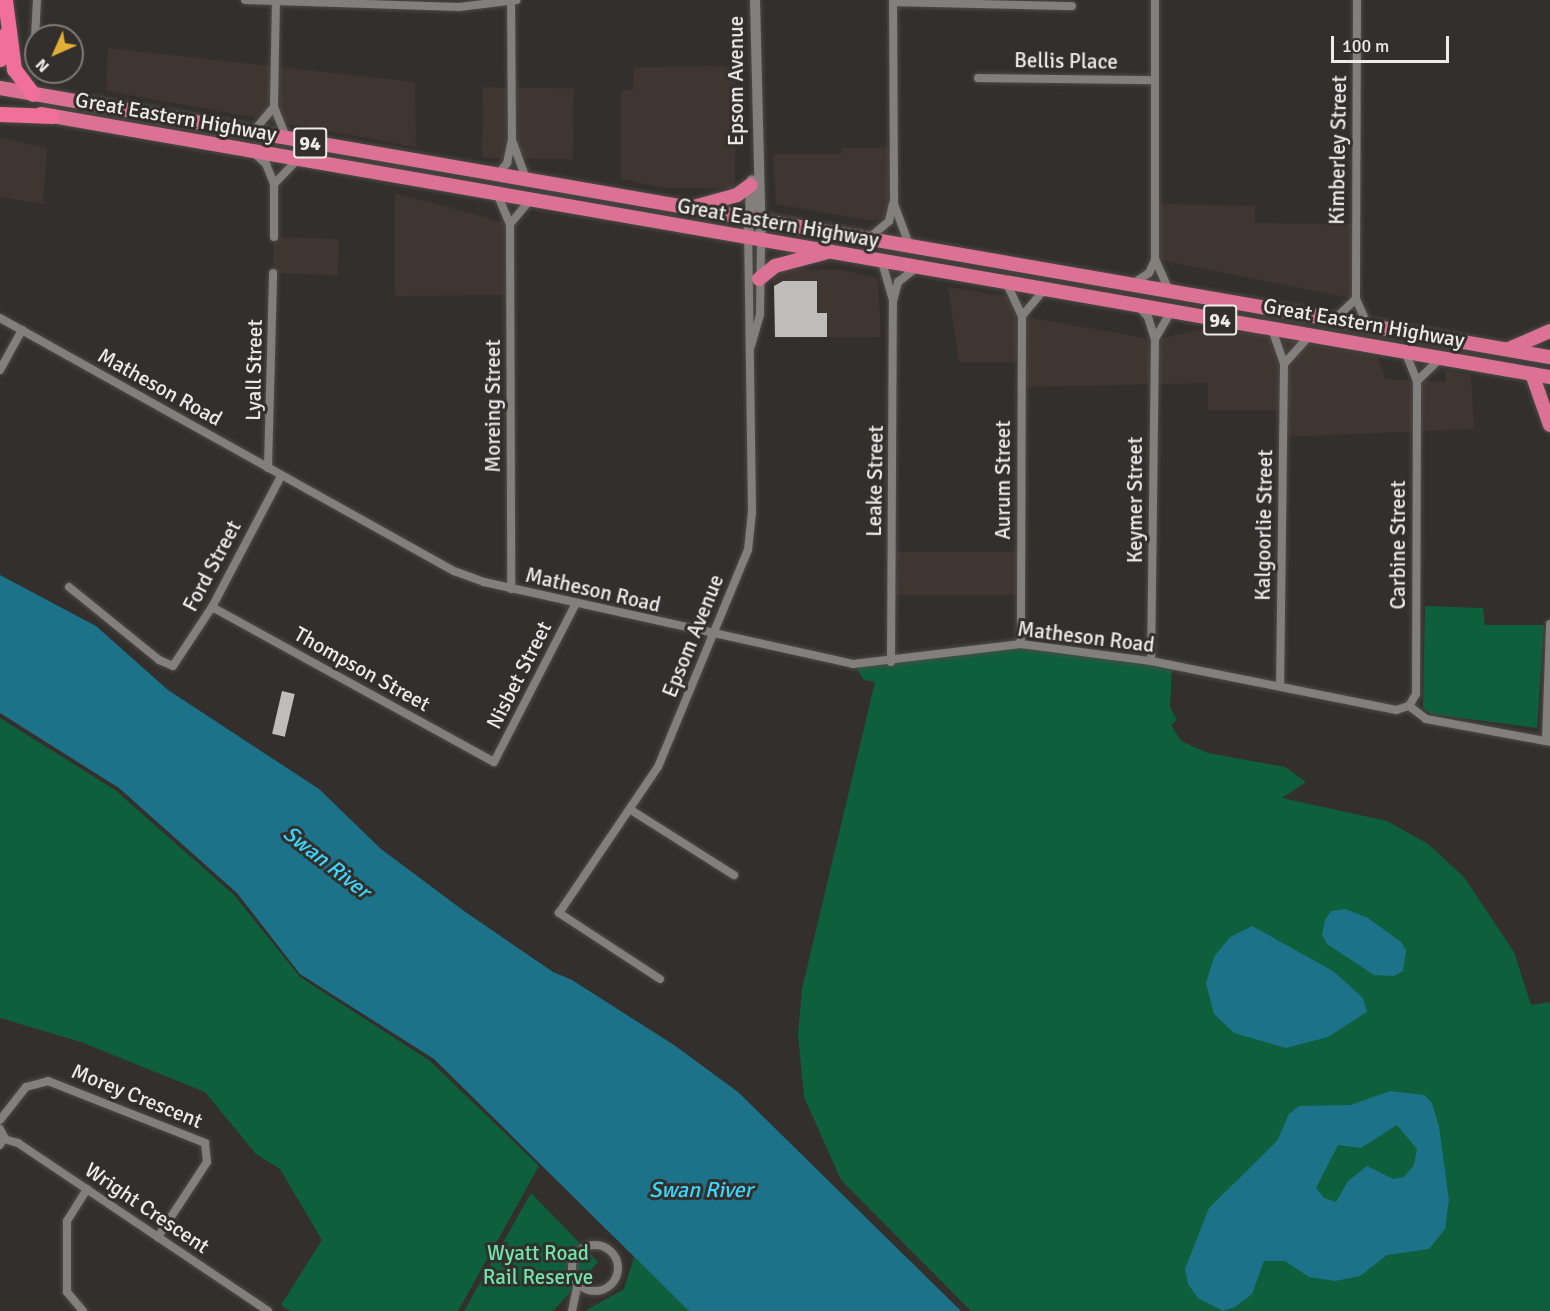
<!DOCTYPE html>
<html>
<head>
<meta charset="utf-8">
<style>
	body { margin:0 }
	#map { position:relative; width:1550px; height:1311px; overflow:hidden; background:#322f2d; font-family:Signika,sans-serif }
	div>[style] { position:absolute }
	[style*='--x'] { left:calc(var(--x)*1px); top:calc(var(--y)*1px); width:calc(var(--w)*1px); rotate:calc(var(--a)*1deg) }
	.built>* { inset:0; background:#3f3631; transform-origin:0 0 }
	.green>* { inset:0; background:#0e603d }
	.water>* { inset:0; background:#1c7288 }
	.building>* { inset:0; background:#bfbcb9; transform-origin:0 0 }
	.roads { filter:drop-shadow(0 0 2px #4d4a48) drop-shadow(0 0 2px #4d4a48) }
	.minor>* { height:8px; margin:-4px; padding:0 4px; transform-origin:4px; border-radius:4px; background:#827f7d }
	.minor>.ring { margin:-4px; padding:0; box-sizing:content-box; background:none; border:8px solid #827f7d; border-radius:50% }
	.tertiary>* { height:10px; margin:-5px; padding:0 5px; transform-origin:5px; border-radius:5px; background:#827f7d }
	.trunk>* { height:14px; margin:-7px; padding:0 7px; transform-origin:7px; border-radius:7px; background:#db7295 }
	.motorway>* { height:15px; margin:-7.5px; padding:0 7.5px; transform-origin:7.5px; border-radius:7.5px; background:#f16f9b }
	span { translate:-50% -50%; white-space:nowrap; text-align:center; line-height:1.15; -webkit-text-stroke:6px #322f2d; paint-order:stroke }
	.shield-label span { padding:2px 4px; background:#322f2d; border:2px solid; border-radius:4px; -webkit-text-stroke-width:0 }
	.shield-label { font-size:20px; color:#edebea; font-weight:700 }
	.street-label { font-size:21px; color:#edebea }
	.park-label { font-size:21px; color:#71e4a9 }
	.water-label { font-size:22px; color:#3ad6fe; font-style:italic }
	.north { position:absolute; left:24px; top:24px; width:60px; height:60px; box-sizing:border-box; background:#322f2d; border:2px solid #7d7a79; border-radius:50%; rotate:225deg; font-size:16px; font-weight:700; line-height:24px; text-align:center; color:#edebea }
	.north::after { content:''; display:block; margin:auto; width:21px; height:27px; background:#dfb034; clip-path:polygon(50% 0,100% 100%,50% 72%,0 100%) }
	.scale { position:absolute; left:1331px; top:36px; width:118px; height:27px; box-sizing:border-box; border:3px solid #edebea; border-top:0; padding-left:8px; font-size:18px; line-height:21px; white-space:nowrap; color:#edebea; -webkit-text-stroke:4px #322f2d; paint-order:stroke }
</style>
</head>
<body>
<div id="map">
	<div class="built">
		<div style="clip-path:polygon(108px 48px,415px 82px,416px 147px,106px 91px)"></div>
		<div style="clip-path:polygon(736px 66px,735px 183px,731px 189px,665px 188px,621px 179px,621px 90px,633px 90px,634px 67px)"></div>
		<div style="left:483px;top:87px;width:91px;height:71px;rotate:1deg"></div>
		<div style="clip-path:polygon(0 138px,47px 148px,43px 204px,0 197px)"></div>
		<div style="clip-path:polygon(892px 147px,897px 215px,873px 221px,776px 204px,773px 154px,841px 154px,842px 148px)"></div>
		<div style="clip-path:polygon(395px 193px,510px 224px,511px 295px,395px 296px)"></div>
		<div style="clip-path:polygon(1155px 204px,1255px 206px,1255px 223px,1355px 224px,1356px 299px,1155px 259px)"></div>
		<div style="left:274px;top:237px;width:65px;height:36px;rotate:2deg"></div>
		<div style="clip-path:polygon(795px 269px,841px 270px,878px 278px,881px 337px,775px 338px,773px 273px)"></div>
		<div style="clip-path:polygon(948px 287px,1006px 296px,1022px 316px,1155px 340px,1216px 325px,1378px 357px,1385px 379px,1446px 382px,1445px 370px,1471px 375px,1474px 429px,1283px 437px,1282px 410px,1208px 410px,1208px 383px,1022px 387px,1021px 362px,959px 362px)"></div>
		<div style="left:1021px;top:552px;width:43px;height:129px;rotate:90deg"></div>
	</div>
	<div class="green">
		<div style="clip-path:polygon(1425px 606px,1483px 608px,1485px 625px,1544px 625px,1537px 728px,1431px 714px,1423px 708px)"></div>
		<div style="clip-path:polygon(1021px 644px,1172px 665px,1170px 707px,1177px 720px,1171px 725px,1181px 741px,1208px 753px,1285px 767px,1306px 782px,1282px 798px,1387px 821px,1428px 844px,1464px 877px,1514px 952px,1531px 1005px,1550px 1002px,1550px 1311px,971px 1311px,841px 1180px,804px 1097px,798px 1035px,802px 989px,875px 682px,864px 680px,853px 664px)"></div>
		<div style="clip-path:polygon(0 718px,115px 790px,234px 895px,300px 977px,430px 1061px,539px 1166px,458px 1311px,290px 1311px,281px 1305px,322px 1240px,280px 1169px,256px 1154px,205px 1092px,81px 1042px,0 1018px)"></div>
		<div style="clip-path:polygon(531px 1193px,598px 1262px,553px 1311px,464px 1311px)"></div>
		<div style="clip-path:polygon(634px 1257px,677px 1298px,689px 1311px,585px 1311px,624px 1289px)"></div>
	</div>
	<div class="water">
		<div style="clip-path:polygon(0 575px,96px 626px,168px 690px,319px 789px,381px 849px,464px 911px,553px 972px,572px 980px,674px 1045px,738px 1092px,961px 1311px,689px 1311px,434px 1059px,300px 974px,237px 893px,119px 788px,0 713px)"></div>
		<div style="clip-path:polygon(1345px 909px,1368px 918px,1401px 942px,1406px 950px,1403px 971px,1394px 976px,1374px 975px,1327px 944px,1322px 935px,1325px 920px,1331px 911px)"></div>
		<div style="clip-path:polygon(1252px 926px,1333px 971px,1363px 998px,1367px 1012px,1328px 1037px,1286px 1048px,1234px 1033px,1214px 1014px,1206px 983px,1214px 957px,1230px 937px)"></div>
		<div style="clip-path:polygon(evenodd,1390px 1091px,1424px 1095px,1432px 1103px,1439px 1127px,1449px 1200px,1445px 1229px,1429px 1249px,1387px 1255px,1360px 1276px,1335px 1281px,1309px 1277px,1285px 1261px,1264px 1261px,1252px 1294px,1235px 1307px,1223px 1311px,1198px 1298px,1188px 1284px,1185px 1269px,1209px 1208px,1277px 1141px,1289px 1114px,1299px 1106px,1351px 1105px,1390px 1091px,1397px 1125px,1417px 1149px,1414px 1165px,1404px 1177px,1393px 1179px,1367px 1166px,1348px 1181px,1336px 1202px,1324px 1198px,1316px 1188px,1338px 1145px,1361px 1148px,1397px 1125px)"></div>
	</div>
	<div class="building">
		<div style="clip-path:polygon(783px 281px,817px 281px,817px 313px,827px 313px,827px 337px,775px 337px,774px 286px)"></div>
		<div style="left:282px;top:691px;width:13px;height:44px;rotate:13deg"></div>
	</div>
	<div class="roads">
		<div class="minor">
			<div style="--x:245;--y:0;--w:214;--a:1.9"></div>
			<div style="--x:459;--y:7;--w:58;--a:-6.9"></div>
			<div style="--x:276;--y:0;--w:107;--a:91.1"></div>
			<div style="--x:274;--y:107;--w:35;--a:68"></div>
			<div style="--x:893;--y:0;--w:204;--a:89.7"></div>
			<div style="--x:894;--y:204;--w:46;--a:69.6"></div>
			<div style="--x:1155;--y:0;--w:259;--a:90"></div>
			<div style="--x:1155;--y:259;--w:36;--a:66"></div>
			<div style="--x:1357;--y:0;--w:299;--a:90.2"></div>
			<div style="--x:1356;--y:299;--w:30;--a:66"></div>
			<div style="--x:893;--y:2;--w:179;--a:1.3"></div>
			<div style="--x:34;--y:57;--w:57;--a:-87"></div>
			<div style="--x:978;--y:78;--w:176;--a:0.7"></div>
			<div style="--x:252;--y:133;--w:34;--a:-50"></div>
			<div style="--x:513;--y:143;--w:40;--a:69.8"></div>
			<div style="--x:255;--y:154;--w:15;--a:42"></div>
			<div style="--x:266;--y:164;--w:22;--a:68"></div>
			<div style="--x:274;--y:184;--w:53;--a:90"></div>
			<div style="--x:497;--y:175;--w:16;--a:-50"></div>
			<div style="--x:507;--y:163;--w:24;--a:-78"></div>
			<div style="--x:512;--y:140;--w:140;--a:-90.4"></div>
			<div style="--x:274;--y:184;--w:32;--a:-46"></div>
			<div style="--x:498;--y:196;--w:30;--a:67"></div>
			<div style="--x:510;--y:224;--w:365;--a:89.8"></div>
			<div style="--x:510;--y:224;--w:30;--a:-50"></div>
			<div style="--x:869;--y:238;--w:26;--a:-40"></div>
			<div style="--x:889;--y:221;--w:17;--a:-77"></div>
			<div style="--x:882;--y:262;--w:37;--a:74"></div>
			<div style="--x:1007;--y:284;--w:35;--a:65"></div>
			<div style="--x:1022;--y:316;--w:328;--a:90.2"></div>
			<div style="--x:1132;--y:284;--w:20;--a:-33"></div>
			<div style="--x:1149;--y:273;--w:14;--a:-65"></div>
			<div style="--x:1138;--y:306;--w:15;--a:48"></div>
			<div style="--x:1148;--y:317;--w:24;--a:73"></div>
			<div style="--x:1155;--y:340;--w:321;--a:90.7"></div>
			<div style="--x:1022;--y:316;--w:34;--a:-50"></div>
			<div style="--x:0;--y:318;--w:520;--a:29.13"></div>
			<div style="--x:454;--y:571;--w:32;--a:20"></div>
			<div style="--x:484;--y:582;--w:378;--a:12.5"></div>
			<div style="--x:853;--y:664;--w:169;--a:-6.8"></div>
			<div style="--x:1021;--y:644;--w:131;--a:7.5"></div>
			<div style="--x:1151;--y:661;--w:250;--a:11.3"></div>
			<div style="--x:1396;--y:710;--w:14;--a:-17"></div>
			<div style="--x:1409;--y:706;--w:14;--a:-60"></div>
			<div style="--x:1416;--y:694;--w:313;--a:-89.8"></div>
			<div style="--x:1417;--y:381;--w:32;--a:-112"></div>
			<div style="--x:1335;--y:319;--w:29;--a:-44"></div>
			<div style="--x:1272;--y:329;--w:37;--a:71"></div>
			<div style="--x:1284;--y:364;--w:322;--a:90.7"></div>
			<div style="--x:1155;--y:339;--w:32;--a:-60"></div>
			<div style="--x:751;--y:346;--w:32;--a:-74"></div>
			<div style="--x:760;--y:315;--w:74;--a:-89.2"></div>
			<div style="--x:1284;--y:364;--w:39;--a:-48"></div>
			<div style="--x:0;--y:370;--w:46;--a:-61.2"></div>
			<div style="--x:1417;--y:381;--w:33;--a:-44"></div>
			<div style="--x:268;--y:468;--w:195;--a:-88.5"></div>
			<div style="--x:69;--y:587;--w:116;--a:39"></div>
			<div style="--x:159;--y:660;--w:15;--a:23"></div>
			<div style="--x:173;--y:666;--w:71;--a:-56.5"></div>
			<div style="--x:212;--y:607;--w:148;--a:-62.2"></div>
			<div style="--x:212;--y:607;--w:322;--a:28.8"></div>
			<div style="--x:494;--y:762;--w:177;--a:-62.7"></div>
			<div style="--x:891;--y:662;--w:361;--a:-89.7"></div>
			<div style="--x:893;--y:301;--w:20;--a:-75"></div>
			<div style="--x:898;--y:282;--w:23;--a:-38"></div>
			<div style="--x:1409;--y:706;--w:21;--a:37"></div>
			<div style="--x:1426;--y:719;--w:126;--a:10.5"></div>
			<div style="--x:1546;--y:741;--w:117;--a:-88"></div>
			<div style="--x:631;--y:810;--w:122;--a:32.3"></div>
			<div style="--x:660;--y:979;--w:121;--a:-146.8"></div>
			<div style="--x:559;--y:913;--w:176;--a:-55.9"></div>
			<div style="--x:658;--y:767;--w:235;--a:-67.5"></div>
			<div style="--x:748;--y:550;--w:39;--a:-84"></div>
			<div style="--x:752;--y:511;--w:273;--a:-90.8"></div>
			<div style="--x:0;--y:1120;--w:42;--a:-51.8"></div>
			<div style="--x:26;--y:1087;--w:23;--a:-15"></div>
			<div style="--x:48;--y:1081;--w:169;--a:21.5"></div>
			<div style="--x:205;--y:1143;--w:19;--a:84"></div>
			<div style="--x:207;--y:1162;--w:90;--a:123.2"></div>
			<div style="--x:0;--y:1129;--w:9;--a:63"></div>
			<div style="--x:4;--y:1137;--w:9;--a:117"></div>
			<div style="--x:4;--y:1139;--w:15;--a:16"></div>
			<div style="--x:18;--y:1143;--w:301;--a:33.9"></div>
			<div class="ring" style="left:572px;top:1245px;width:38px;height:38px"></div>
			<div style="--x:83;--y:1311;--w:25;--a:-130"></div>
			<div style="--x:67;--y:1292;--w:71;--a:-90"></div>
			<div style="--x:67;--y:1221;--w:38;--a:-58"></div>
			<div style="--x:572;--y:1311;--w:30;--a:-78"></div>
		</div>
		<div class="tertiary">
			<div style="--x:755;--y:0;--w:241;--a:88.6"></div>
			<div style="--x:748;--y:238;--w:58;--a:-86.1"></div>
		</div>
		<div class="trunk">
			<div style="--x:0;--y:88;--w:1573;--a:9.85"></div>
			<div style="--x:41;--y:114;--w:1532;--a:9.89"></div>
			<div style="--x:690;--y:208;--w:49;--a:-15.5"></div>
			<div style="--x:737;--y:195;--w:17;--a:-36"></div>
			<div style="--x:759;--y:279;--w:21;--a:-39"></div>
			<div style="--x:775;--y:266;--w:51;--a:-14.9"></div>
			<div style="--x:1509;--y:349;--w:45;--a:-23.7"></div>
			<div style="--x:1532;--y:374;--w:54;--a:70.6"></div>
		</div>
		<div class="motorway">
			<div style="--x:5;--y:0;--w:70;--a:82.6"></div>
			<div style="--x:14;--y:69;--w:31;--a:53"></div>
			<div style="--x:0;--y:59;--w:25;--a:-78"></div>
			<div style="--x:0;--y:114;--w:52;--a:2.2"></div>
		</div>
	</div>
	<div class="shield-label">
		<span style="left:310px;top:143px">94</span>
		<span style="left:1220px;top:320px">94</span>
	</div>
	<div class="street-label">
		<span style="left:1066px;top:61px;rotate:1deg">Bellis Place</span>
		<span style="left:736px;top:81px;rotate:-90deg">Epsom Avenue</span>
		<span style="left:176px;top:117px;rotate:10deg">Great Eastern Highway</span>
		<span style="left:1338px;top:150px;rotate:-89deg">Kimberley Street</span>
		<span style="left:778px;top:223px;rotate:10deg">Great Eastern Highway</span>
		<span style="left:1364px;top:323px;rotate:10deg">Great Eastern Highway</span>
		<span style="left:254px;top:370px;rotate:-89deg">Lyall Street</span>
		<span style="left:160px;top:387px;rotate:29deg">Matheson Road</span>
		<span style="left:493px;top:406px;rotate:-90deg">Moreing Street</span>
		<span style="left:1003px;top:480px;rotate:-90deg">Aurum Street</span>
		<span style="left:875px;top:481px;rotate:-89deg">Leake Street</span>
		<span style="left:1135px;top:500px;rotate:-90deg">Keymer Street</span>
		<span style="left:1264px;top:525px;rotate:-89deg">Kalgoorlie Street</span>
		<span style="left:1398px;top:545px;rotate:-90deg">Carbine Street</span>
		<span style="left:212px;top:566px;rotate:-62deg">Ford Street</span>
		<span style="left:593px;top:590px;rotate:13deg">Matheson Road</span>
		<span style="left:693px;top:636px;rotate:-68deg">Epsom Avenue</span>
		<span style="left:1086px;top:637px;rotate:7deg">Matheson Road</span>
		<span style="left:362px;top:669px;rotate:29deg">Thompson Street</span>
		<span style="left:519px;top:675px;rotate:-63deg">Nisbet Street</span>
		<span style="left:137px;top:1096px;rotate:22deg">Morey Crescent</span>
		<span style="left:147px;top:1208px;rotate:34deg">Wright Crescent</span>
	</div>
	<div class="park-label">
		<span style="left:538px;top:1265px">Wyatt Road<br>Rail Reserve</span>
	</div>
	<div class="water-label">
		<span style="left:327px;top:862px;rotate:38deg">Swan River</span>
		<span style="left:701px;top:1190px">Swan River</span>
	</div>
	<div class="north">N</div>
	<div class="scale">100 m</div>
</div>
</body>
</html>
